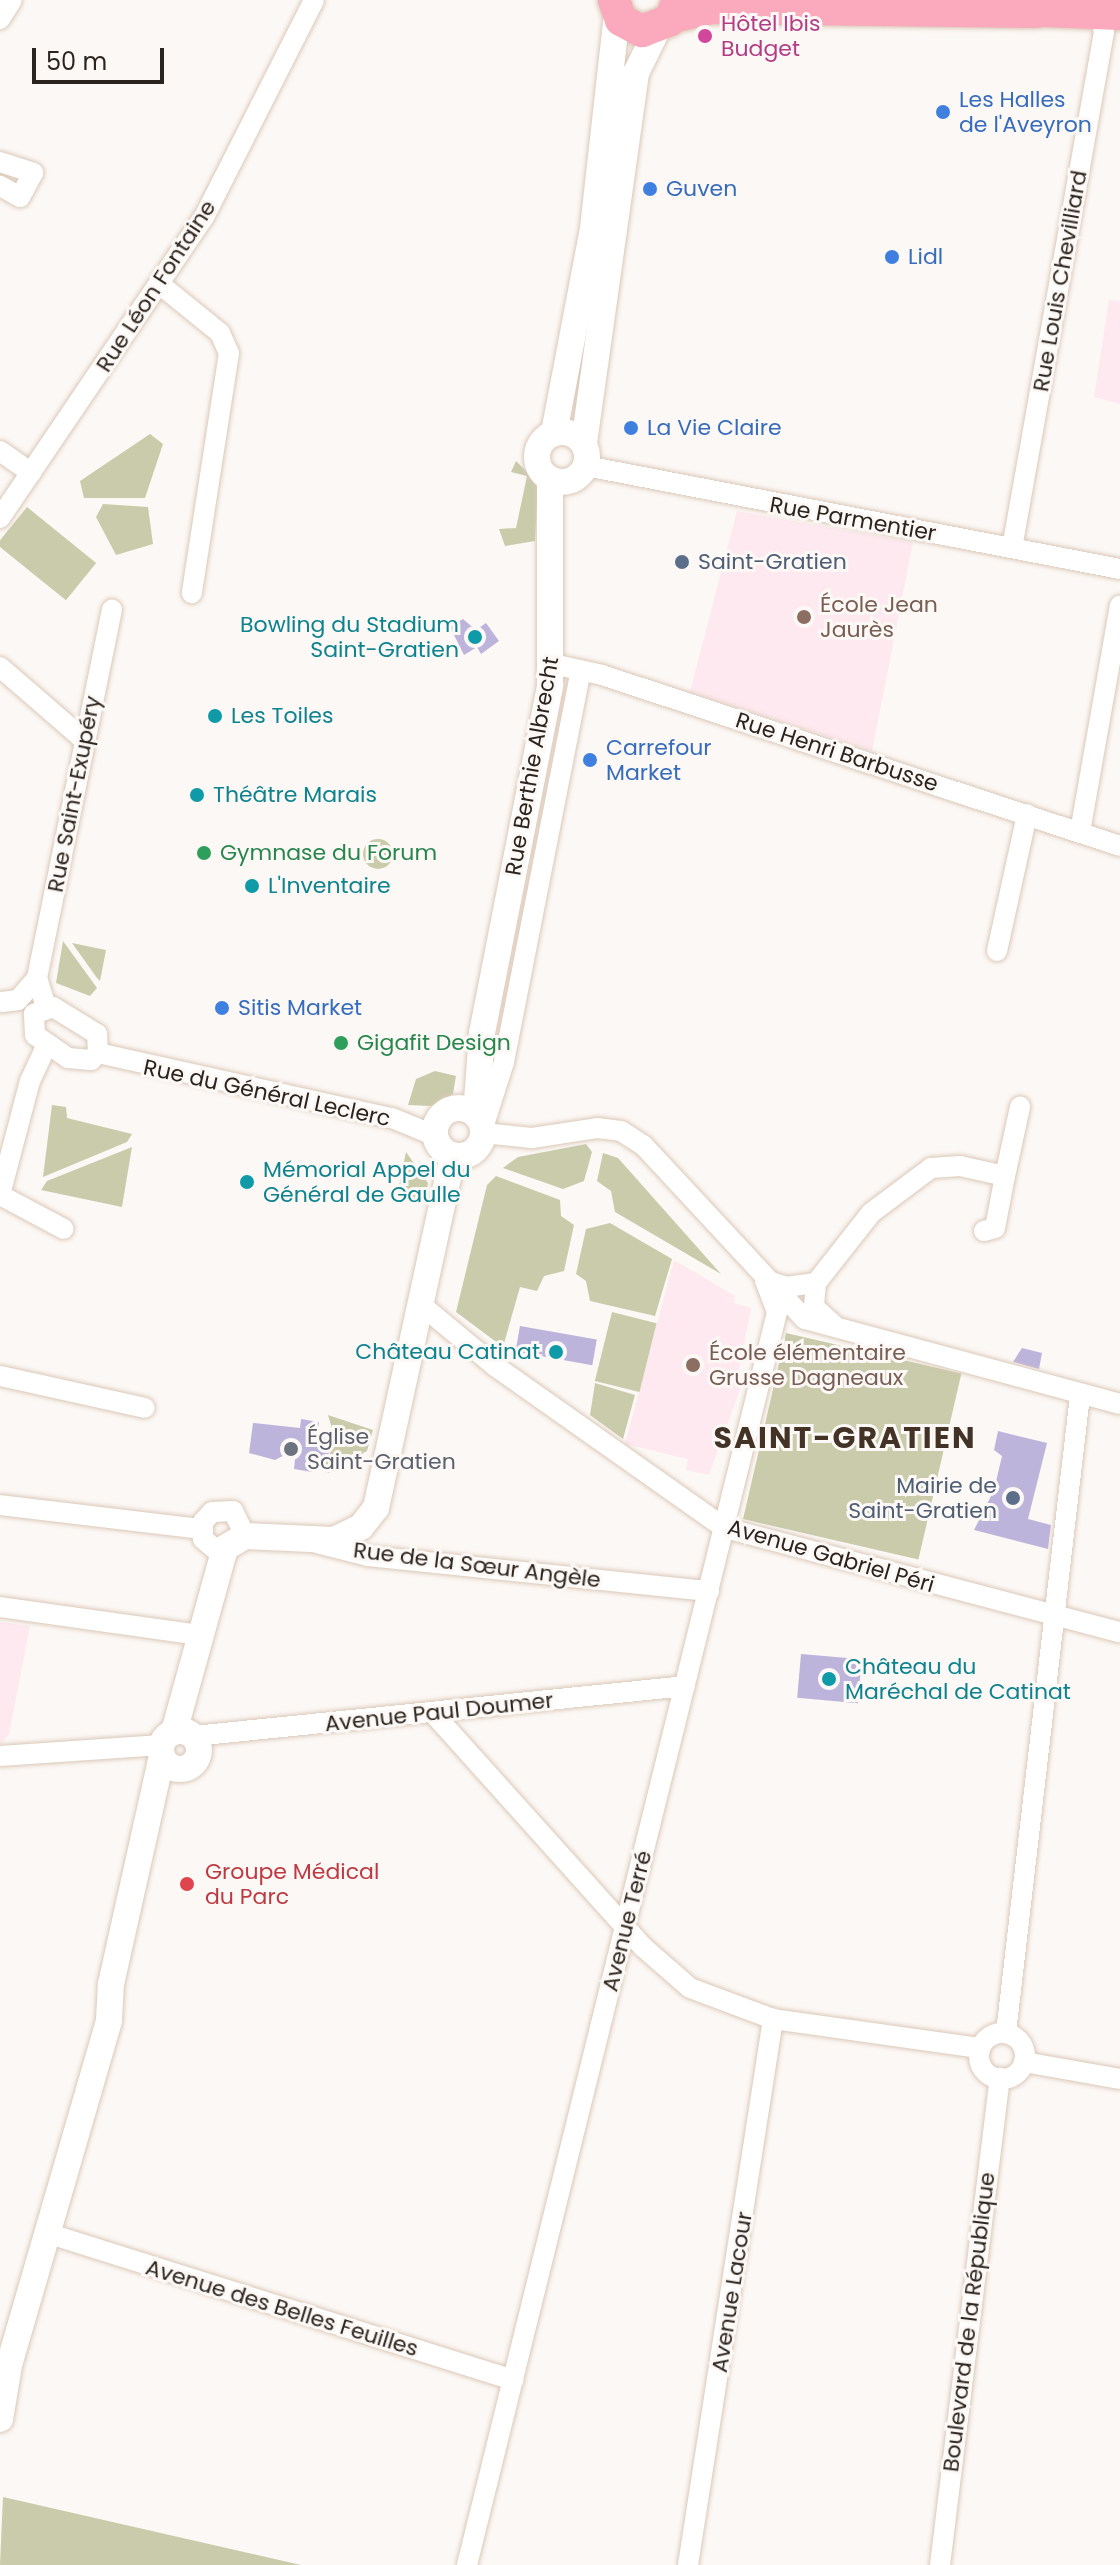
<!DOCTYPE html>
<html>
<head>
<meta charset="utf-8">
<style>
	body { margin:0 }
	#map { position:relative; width:1120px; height:2565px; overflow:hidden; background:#fcf8f5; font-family:Poppins,sans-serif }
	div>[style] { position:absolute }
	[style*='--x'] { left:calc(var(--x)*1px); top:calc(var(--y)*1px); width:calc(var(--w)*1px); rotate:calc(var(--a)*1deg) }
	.education>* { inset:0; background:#fde9ef }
	.green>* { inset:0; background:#c9cbab; transform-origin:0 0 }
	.round { border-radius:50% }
	.building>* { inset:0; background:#bdb4db; transform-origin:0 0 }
	.roads { filter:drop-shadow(0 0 2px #dbc8b8) drop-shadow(0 0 2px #dbc8b8) }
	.minor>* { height:20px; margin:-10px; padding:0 10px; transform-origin:10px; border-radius:10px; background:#fff }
	.minor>.ring { margin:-10px; padding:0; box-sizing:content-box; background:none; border:20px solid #fff; border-radius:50% }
	.tertiary>* { height:26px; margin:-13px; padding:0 13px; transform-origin:13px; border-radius:13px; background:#fff }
	.tertiary>.ring { margin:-13px; padding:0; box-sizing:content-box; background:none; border:26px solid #fff; border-radius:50% }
	.primary>* { height:32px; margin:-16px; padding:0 16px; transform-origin:16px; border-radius:16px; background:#fba9bc }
	.dots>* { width:22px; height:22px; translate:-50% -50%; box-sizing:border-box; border:4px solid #fcf8f5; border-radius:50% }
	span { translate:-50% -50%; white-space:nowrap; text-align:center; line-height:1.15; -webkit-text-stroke:6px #fcf8f5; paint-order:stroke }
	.hotel-label { font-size:22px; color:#b23c85 }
	.left { translate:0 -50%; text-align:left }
	.shop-label { font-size:22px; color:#366cbe }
	.street-label { font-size:22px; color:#2b231d }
	.service-label { font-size:22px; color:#4e5e75 }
	.right { translate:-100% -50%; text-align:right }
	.education-label { font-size:22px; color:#785e54 }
	.culture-label { font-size:22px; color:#0d838f }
	.leisure-label { font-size:22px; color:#27864d }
	.worship-label { font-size:22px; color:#5b616d }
	.health-label { font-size:22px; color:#be3a42 }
	.district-label { font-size:30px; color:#423326; font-weight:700; letter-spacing:2px }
	.scale { position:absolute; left:32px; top:48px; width:132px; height:36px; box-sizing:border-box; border:4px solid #2b231d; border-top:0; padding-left:10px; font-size:24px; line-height:28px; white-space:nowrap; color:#2b231d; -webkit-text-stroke:6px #fcf8f5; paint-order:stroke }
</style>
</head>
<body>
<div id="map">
	<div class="education">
		<div style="clip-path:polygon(1109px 300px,1120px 301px,1120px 404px,1094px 397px)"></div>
		<div style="clip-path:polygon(737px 511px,913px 542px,872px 751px,690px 692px)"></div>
		<div style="clip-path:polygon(674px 1260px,735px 1296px,734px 1303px,751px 1308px,738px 1376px,744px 1379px,709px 1475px,686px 1470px,688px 1459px,625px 1444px)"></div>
		<div style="clip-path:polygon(0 1622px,30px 1626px,9px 1734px,0 1745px)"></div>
	</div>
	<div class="green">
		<div style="clip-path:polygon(150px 434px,163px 444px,145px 498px,84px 498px,80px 481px)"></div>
		<div style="clip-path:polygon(516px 461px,538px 483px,535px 541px,505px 546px,499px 529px,516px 528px,527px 476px,511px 472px)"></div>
		<div style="clip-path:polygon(103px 504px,148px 507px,153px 544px,116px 555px,96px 517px)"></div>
		<div style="left:27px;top:507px;width:89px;height:48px;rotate:39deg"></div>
		<div class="round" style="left:363px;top:839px;width:30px;height:30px"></div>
		<div style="clip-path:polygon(63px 941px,97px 988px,90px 996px,56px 983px)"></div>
		<div style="clip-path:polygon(72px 943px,106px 950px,100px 981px,97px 978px)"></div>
		<div style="clip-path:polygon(435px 1071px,456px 1076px,453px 1094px,431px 1106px,408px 1105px,416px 1079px)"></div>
		<div style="clip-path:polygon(52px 1105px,66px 1107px,67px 1118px,132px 1134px,127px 1142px,43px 1177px)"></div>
		<div style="clip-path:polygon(586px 1144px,592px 1152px,584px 1181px,563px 1189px,503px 1168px,518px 1157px)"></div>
		<div style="clip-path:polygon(132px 1147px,122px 1207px,41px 1190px,47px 1181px)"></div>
		<div style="clip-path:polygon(406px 1152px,428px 1183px,425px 1200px,397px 1196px)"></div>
		<div style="clip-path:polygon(603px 1153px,618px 1158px,721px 1274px,615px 1212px,611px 1191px,597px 1181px)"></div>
		<div style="clip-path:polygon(496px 1176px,560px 1200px,561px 1216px,574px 1225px,564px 1271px,544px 1276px,537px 1291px,520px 1287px,503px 1347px,456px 1312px,487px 1185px)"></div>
		<div style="clip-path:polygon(610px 1223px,672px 1259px,655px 1316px,590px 1301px,586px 1281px,576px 1274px,586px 1229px)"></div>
		<div style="left:612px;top:1312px;width:46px;height:71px;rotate:14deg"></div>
		<div style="left:786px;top:1333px;width:180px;height:191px;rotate:13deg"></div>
		<div style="clip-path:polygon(595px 1383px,635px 1395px,623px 1439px,590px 1415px)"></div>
		<div style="clip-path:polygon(328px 1415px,373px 1430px,367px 1451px,328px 1473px,324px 1464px,336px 1442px)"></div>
		<div style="clip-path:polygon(3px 2497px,301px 2565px,0 2565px)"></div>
	</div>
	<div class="building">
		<div style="clip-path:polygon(463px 619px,476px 630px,486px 623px,499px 641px,481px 654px,477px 647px,464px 655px,450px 627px)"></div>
		<div style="left:520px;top:1326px;width:78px;height:26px;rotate:10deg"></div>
		<div style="clip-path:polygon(1022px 1348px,1042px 1353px,1039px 1369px,1013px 1362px)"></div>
		<div style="clip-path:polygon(301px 1419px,319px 1422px,317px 1434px,334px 1444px,325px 1460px,314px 1459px,312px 1472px,294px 1469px,296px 1449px,275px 1460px,249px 1453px,253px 1423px,300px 1428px)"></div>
		<div style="clip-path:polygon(998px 1431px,1047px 1443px,1028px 1519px,1051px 1525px,1048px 1549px,974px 1530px,994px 1490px,1002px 1456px,994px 1450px)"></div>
		<div style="left:801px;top:1654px;width:61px;height:44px;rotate:5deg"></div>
	</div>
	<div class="roads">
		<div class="minor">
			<div style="--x:0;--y:19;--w:22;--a:-58"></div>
			<div style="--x:0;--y:162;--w:35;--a:18"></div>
			<div style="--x:33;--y:173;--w:27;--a:118"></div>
			<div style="--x:20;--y:197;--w:23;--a:-151"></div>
			<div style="--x:162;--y:286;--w:75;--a:39"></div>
			<div style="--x:220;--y:333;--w:22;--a:66"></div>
			<div style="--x:229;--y:353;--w:243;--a:98.8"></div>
			<div style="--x:0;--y:451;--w:38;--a:35"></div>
			<div style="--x:586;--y:466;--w:544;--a:10.92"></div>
			<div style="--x:0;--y:518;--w:364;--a:-55.9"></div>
			<div style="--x:204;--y:217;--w:243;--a:-63.1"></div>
			<div style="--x:1012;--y:548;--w:524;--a:-79.89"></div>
			<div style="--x:1104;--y:32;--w:18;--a:-103"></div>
			<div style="--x:552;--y:664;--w:51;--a:12.4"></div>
			<div style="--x:602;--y:675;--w:545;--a:18.27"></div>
			<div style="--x:0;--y:667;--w:110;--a:40.9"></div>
			<div style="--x:1080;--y:832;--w:230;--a:-80"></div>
			<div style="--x:997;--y:951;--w:140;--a:-77.6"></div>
			<div style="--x:2;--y:1002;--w:16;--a:-7"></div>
			<div style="--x:18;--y:1000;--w:29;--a:-49"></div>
			<div style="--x:46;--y:1007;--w:30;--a:-107"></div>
			<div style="--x:37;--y:978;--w:376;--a:-78.5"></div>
			<div style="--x:53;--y:1007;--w:52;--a:31.5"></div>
			<div style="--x:97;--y:1034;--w:19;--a:87"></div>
			<div style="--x:98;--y:1053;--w:10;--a:135"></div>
			<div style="--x:91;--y:1060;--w:23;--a:-175"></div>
			<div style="--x:68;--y:1058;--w:40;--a:-145.1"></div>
			<div style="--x:35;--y:1035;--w:21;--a:-93"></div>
			<div style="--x:34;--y:1014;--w:20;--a:-20"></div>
			<div style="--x:98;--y:1053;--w:301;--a:12.5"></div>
			<div style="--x:392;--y:1118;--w:48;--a:22.2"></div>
			<div style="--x:483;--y:1128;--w:69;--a:-72.3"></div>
			<div style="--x:504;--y:1062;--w:399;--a:-78.9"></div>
			<div style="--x:483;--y:1133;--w:49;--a:5.8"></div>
			<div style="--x:532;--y:1138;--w:66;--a:-8.7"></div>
			<div style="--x:597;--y:1128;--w:24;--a:7"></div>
			<div style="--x:621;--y:1131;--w:27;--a:33"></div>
			<div style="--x:644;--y:1146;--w:236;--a:47.1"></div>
			<div style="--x:805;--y:1319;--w:326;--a:15.1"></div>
			<div style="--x:0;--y:1195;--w:118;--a:-75.3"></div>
			<div style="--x:30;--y:1081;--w:40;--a:-65"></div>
			<div style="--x:0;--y:1195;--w:72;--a:28"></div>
			<div style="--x:984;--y:1231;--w:11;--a:-15"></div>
			<div style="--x:995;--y:1228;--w:53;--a:-79.1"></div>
			<div style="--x:765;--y:1280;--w:22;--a:18"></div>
			<div style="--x:786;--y:1287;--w:30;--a:-8"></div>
			<div style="--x:816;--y:1283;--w:89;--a:-51.8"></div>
			<div style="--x:871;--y:1213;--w:75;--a:-36.9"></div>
			<div style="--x:931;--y:1168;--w:29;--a:-4"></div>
			<div style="--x:960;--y:1166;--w:46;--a:12.5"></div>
			<div style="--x:1005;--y:1176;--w:71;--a:-77.7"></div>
			<div style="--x:816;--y:1283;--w:24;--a:95"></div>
			<div style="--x:814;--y:1307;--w:27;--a:42"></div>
			<div style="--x:419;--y:1303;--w:99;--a:39.7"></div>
			<div style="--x:495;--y:1366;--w:281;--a:35.2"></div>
			<div style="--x:725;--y:1528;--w:408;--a:14.8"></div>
			<div style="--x:0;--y:1376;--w:148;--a:12.4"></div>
			<div style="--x:0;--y:1505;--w:202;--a:6.8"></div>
			<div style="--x:317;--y:1543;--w:53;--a:14.3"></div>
			<div style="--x:368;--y:1556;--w:343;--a:5.9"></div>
			<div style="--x:221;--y:1554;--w:23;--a:-140"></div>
			<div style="--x:203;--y:1539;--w:17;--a:-90"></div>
			<div style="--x:203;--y:1522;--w:13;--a:-48"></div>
			<div style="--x:212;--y:1512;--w:21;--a:-3"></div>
			<div style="--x:233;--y:1511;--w:28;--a:64"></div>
			<div style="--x:0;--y:1607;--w:202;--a:8"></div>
			<div style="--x:433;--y:1713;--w:314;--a:48.1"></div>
			<div style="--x:643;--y:1947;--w:62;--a:41.1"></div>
			<div style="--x:690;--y:1988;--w:89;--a:20.5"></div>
			<div style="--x:773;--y:2019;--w:209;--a:8"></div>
			<div style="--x:194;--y:1736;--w:493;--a:-5.8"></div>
			<div style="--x:0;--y:1756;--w:162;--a:-3.9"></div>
			<div style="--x:1006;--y:2033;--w:642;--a:-83.38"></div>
			<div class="ring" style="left:979px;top:2033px;width:26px;height:26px"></div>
			<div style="--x:1024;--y:2062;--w:97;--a:10"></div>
			<div style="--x:50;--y:2234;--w:486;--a:17.5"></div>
			<div style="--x:467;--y:2565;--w:1291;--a:-76.1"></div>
			<div style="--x:777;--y:1312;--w:34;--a:-111"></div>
			<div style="--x:688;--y:2565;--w:553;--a:-81.15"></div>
			<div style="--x:940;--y:2565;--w:491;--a:-83"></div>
		</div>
		<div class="tertiary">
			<div class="ring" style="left:537px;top:432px;width:24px;height:24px"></div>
			<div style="--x:554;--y:433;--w:209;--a:-79.2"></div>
			<div style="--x:593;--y:228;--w:216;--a:-83.6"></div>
			<div style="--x:584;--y:443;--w:374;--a:-82"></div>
			<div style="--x:636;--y:73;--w:50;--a:-63.9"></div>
			<div class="ring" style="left:435px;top:1108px;width:22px;height:22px"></div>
			<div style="--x:476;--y:1115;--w:82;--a:-85.8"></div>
			<div style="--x:482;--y:1033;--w:355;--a:-78.9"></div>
			<div style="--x:550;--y:685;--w:206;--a:-90"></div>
			<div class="ring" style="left:161px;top:1731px;width:12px;height:12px"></div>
			<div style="--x:174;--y:1732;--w:191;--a:-74.5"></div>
			<div style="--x:225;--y:1548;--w:23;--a:-31"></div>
			<div style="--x:245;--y:1536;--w:89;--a:2.6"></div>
			<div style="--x:334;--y:1540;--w:30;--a:-26"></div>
			<div style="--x:361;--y:1527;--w:24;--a:-52"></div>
			<div style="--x:376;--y:1508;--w:361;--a:-77.7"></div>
			<div style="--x:0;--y:2419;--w:55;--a:-80.5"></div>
			<div style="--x:9;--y:2365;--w:359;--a:-73.8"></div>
			<div style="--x:109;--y:2020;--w:36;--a:-87"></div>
			<div style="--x:111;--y:1984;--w:234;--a:-77.4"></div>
		</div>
		<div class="primary">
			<div style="--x:614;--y:0;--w:21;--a:71"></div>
			<div style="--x:621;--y:20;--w:24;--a:28"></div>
			<div style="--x:642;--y:31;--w:30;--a:-21"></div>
			<div style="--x:670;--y:20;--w:22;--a:-68"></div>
			<div style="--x:1016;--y:10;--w:104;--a:2.2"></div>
			<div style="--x:673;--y:17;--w:40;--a:-13"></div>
			<div style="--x:712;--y:8;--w:324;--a:0.7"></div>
		</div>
	</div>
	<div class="dots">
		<div style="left:705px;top:36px;background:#d1479c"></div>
		<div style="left:943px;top:112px;background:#3f7fe0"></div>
		<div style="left:650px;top:189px;background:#3f7fe0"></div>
		<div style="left:892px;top:257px;background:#3f7fe0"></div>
		<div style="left:631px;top:428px;background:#3f7fe0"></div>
		<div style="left:682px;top:562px;background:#5c6f8a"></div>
		<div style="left:804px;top:617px;background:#8d6e63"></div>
		<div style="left:475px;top:637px;background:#0f9aa8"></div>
		<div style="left:215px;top:716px;background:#0f9aa8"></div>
		<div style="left:590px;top:760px;background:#3f7fe0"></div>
		<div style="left:197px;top:795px;background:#0f9aa8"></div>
		<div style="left:204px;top:853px;background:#2e9e5b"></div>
		<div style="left:252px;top:886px;background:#0f9aa8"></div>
		<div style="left:222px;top:1008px;background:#3f7fe0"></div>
		<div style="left:341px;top:1043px;background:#2e9e5b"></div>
		<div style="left:247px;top:1182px;background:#0f9aa8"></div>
		<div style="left:556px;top:1352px;background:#0f9aa8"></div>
		<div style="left:693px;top:1365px;background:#8d6e63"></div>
		<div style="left:291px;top:1449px;background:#6b7280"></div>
		<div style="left:1013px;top:1498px;background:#5c6f8a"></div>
		<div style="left:829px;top:1679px;background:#0f9aa8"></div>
		<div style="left:187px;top:1884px;background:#e0444e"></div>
	</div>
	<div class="hotel-label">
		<span class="left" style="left:721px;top:36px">Hôtel Ibis<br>Budget</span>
	</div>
	<div class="shop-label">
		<span class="left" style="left:959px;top:112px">Les Halles<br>de l'Aveyron</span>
		<span class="left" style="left:666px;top:189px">Guven</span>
		<span class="left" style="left:908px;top:257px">Lidl</span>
		<span class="left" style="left:647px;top:428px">La Vie Claire</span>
		<span class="left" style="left:606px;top:760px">Carrefour<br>Market</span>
		<span class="left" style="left:238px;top:1008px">Sitis Market</span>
	</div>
	<div class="street-label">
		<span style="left:1060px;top:281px;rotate:-80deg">Rue Louis Chevilliard</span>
		<span style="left:156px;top:286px;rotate:-57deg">Rue Léon Fontaine</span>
		<span style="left:853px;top:519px;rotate:10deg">Rue Parmentier</span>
		<span style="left:837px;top:752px;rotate:18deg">Rue Henri Barbusse</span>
		<span style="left:532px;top:766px;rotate:-80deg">Rue Berthie Albrecht</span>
		<span style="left:74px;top:794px;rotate:-79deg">Rue Saint-Exupéry</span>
		<span style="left:267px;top:1093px;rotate:12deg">Rue du Général Leclerc</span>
		<span style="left:831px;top:1556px;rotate:16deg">Avenue Gabriel Péri</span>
		<span style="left:477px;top:1565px;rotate:7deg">Rue de la Sœur Angèle</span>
		<span style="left:439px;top:1712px;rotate:-6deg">Avenue Paul Doumer</span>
		<span style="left:627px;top:1921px;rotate:-76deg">Avenue Terré</span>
		<span style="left:732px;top:2292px;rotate:-81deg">Avenue Lacour</span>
		<span style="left:282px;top:2308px;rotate:17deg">Avenue des Belles Feuilles</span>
		<span style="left:969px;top:2322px;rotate:-83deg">Boulevard de la République</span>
	</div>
	<div class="service-label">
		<span class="left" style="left:698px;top:562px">Saint-Gratien</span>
		<span class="right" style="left:997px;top:1498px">Mairie de<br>Saint-Gratien</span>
	</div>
	<div class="education-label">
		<span class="left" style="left:820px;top:617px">École Jean<br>Jaurès</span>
		<span class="left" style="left:709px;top:1365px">École élémentaire<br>Grusse Dagneaux</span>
	</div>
	<div class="culture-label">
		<span class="right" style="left:459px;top:637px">Bowling du Stadium<br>Saint-Gratien</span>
		<span class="left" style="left:231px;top:716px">Les Toiles</span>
		<span class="left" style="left:213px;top:795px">Théâtre Marais</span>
		<span class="left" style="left:268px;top:886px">L'Inventaire</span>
		<span class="left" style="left:263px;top:1182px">Mémorial Appel du<br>Général de Gaulle</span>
		<span class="right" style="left:540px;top:1352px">Château Catinat</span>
		<span class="left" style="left:845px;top:1679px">Château du<br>Maréchal de Catinat</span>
	</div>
	<div class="leisure-label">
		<span class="left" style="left:220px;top:853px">Gymnase du Forum</span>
		<span class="left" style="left:357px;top:1043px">Gigafit Design</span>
	</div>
	<div class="worship-label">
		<span class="left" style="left:307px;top:1449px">Église<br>Saint-Gratien</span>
	</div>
	<div class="health-label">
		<span class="left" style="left:205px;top:1884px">Groupe Médical<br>du Parc</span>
	</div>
	<div class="district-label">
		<span style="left:845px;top:1438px">SAINT-GRATIEN</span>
	</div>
	<div class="scale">50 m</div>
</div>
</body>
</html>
